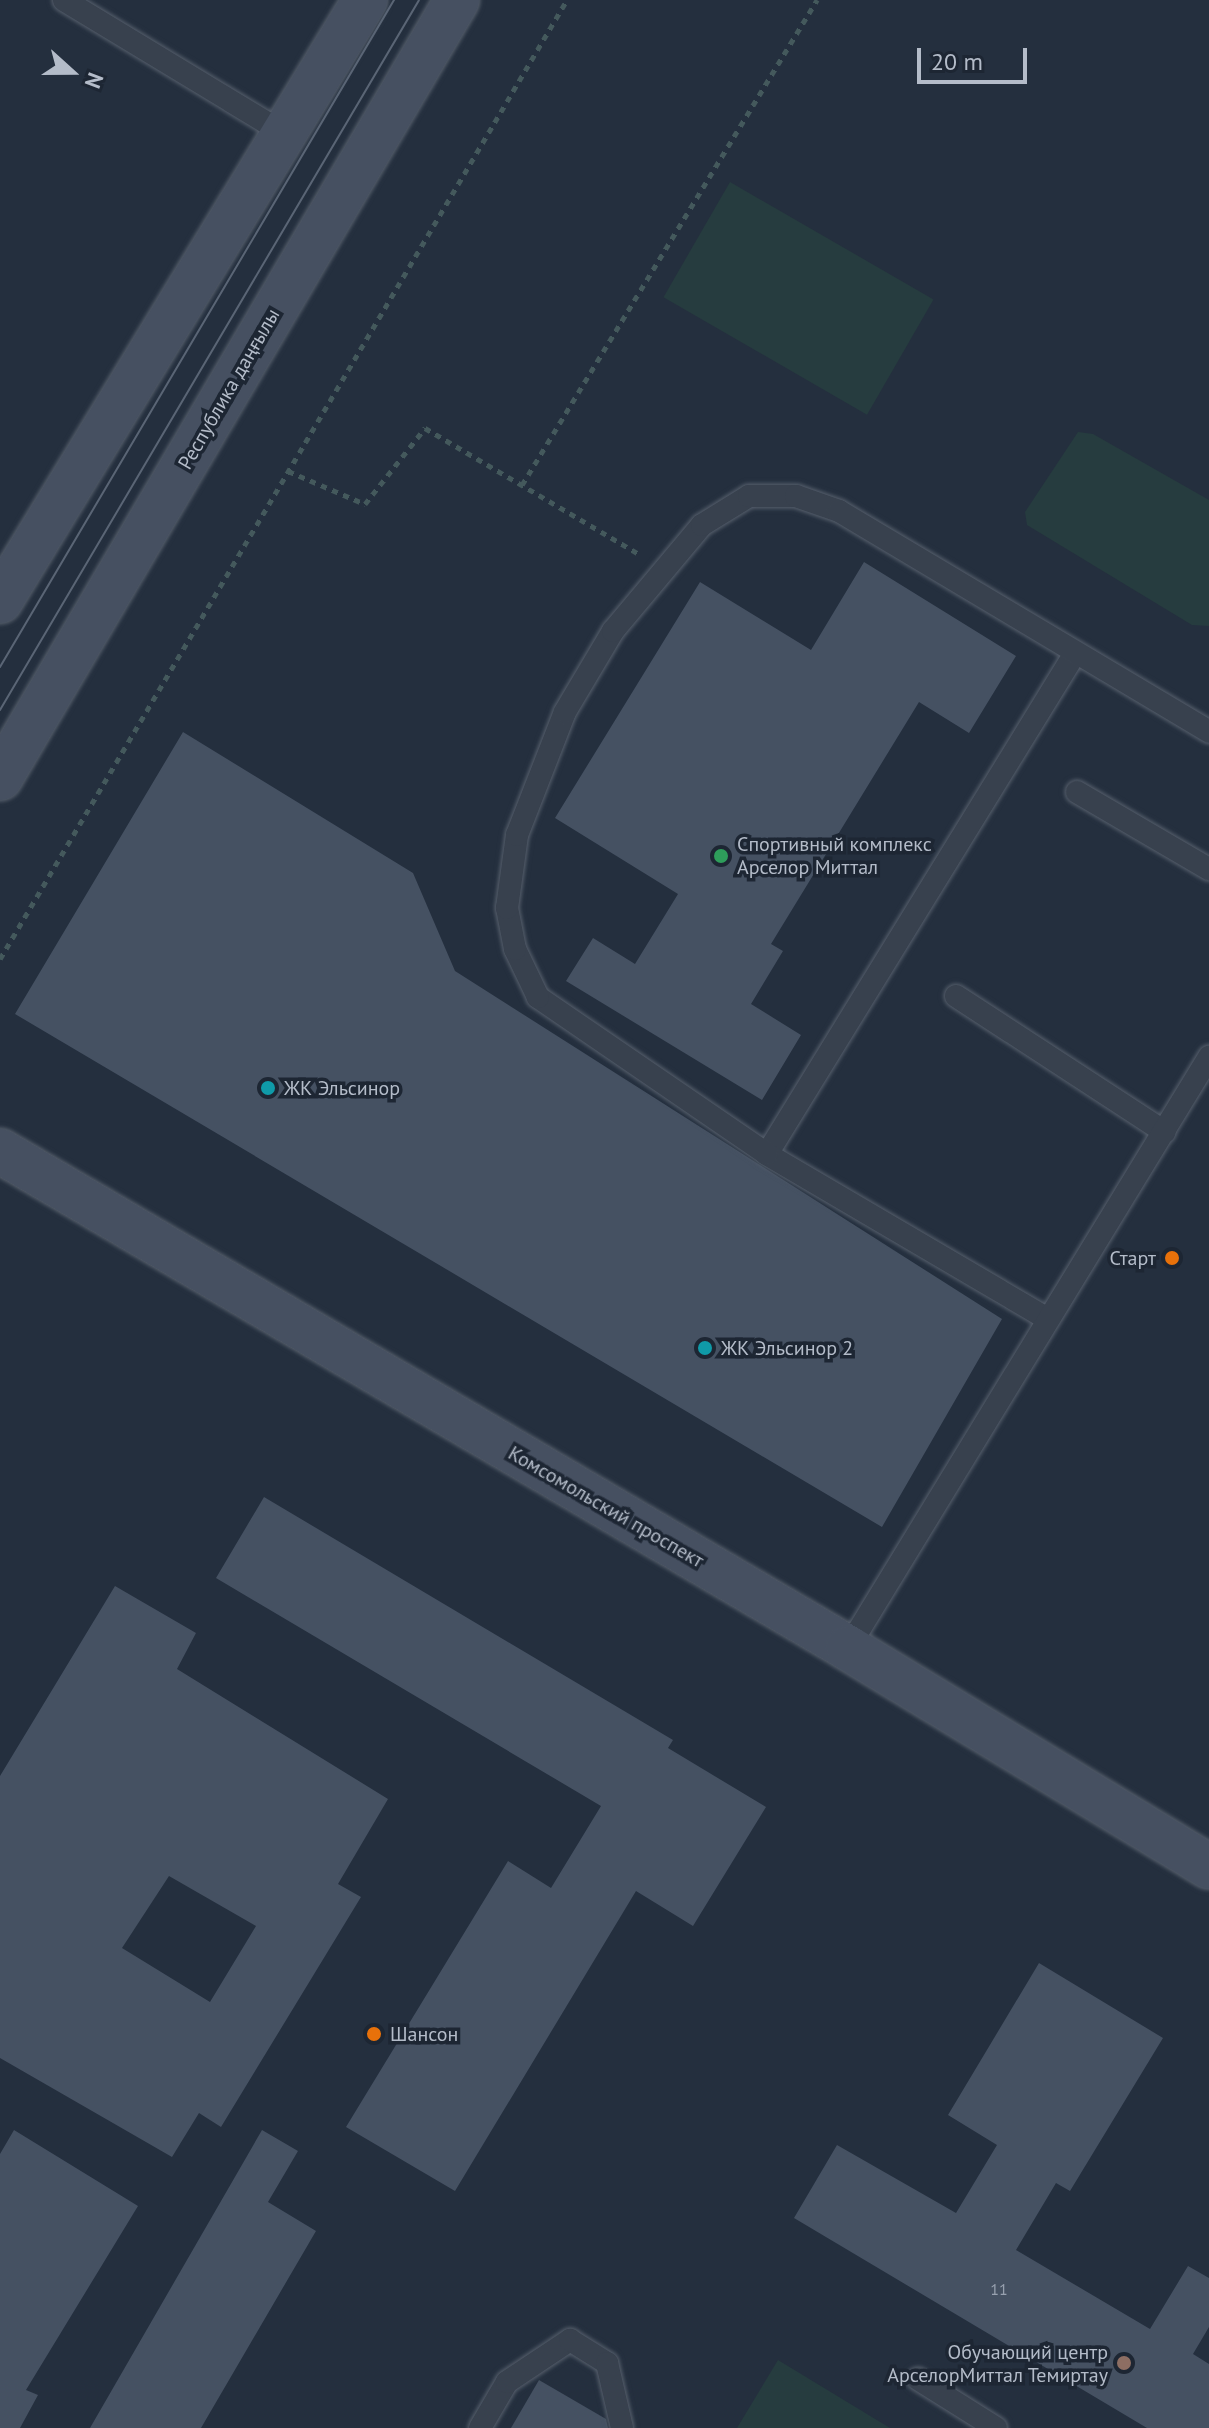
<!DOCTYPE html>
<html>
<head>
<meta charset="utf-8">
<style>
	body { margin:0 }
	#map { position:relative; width:1209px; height:2428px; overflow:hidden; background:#242f3e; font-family:"PT Sans",sans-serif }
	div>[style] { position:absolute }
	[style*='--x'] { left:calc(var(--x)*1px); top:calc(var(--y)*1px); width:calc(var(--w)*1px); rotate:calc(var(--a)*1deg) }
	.green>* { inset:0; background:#263c3f; transform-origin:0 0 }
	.building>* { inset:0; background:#455162 }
	.path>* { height:5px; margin-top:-2.5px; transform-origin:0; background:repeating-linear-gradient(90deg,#44595c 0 6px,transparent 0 12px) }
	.roads { filter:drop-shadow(0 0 2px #565f6c) drop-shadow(0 0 2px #565f6c) }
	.lane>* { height:22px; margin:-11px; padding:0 11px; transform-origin:11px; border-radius:11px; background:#38414e }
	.secondary>* { height:44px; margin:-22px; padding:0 22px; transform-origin:22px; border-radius:22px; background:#465061 }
	.tram>* { height:2px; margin:-1px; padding:0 1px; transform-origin:1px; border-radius:1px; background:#5a6575 }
	.dots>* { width:22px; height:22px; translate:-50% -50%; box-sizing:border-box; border:4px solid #1d2633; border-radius:50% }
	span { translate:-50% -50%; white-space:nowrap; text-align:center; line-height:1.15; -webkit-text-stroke:7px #1d2633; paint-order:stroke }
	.number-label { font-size:16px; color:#98a1af }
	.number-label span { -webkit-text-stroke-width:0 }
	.street-label { font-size:20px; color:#b4bcc9 }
	.poi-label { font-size:20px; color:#b4bcc9 }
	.left { translate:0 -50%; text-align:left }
	.right { translate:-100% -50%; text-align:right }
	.north { position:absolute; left:32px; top:32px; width:80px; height:80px; -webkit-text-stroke:6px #1d2633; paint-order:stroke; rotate:111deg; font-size:22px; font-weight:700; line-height:32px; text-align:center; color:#b4bcc9 }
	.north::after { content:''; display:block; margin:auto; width:28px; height:36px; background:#b4bcc9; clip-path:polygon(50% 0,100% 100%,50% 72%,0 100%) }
	.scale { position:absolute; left:917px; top:48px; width:110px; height:36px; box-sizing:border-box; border:4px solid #b4bcc9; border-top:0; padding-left:10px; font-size:24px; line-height:28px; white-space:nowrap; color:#b4bcc9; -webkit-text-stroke:6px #1d2633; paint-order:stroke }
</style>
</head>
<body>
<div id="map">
	<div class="green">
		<div style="left:730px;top:182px;width:235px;height:133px;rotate:30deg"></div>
		<div style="clip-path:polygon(1078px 432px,1093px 434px,1209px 500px,1209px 626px,1192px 625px,1027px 525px,1025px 512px)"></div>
		<div style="clip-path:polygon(778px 2360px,890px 2428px,737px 2428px)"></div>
	</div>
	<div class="building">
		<div style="clip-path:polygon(864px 562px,1016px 656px,969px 733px,919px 702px,771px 944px,783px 951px,751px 1004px,801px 1035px,762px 1100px,566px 981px,593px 938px,635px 964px,678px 894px,555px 818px,700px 582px,811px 650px)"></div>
		<div style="clip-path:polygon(183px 732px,413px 873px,455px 971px,1002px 1319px,882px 1527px,15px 1014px)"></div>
		<div style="clip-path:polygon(264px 1497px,673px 1740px,668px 1748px,766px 1807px,693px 1926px,636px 1891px,455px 2191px,346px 2127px,508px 1861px,551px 1888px,601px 1806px,216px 1578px)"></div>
		<div style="clip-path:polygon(evenodd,115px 1586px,196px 1633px,177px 1669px,388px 1799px,338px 1884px,361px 1897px,221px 2127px,199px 2113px,172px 2157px,0 2058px,0 1776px,115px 1586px,169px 1876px,256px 1926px,210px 2002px,122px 1948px,169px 1876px)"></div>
		<div style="clip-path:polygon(1039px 1963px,1163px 2038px,1070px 2191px,1056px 2183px,1016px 2250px,1150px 2329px,1188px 2266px,1209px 2278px,1209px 2327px,1193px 2354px,1209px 2364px,1209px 2428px,1147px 2428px,794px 2218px,837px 2145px,956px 2213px,997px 2145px,948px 2115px)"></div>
		<div style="clip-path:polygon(14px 2130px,138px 2206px,26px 2390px,38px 2395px,20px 2428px,0 2428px,0 2154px)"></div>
		<div style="clip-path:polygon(262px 2130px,298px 2151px,268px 2202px,316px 2231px,201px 2428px,90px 2428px)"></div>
		<div style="clip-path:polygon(539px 2380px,606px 2419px,608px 2428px,511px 2428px)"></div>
	</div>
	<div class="path">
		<div style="--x:288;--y:471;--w:84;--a:23.2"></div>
		<div style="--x:365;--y:504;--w:97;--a:-51.7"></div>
		<div style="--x:425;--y:428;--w:248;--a:30.5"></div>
		<div style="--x:522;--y:485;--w:568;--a:-58.69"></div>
		<div style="--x:0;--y:959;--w:1114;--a:-59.41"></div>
	</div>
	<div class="roads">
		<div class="lane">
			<div style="--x:64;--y:0;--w:258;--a:31.2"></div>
			<div style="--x:1077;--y:792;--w:153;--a:30.3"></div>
			<div style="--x:956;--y:996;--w:249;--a:33.1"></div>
			<div style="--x:767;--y:1154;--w:586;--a:-58.4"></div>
			<div style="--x:1046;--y:1318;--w:324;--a:-149.6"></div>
			<div style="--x:767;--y:1154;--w:278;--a:-145.6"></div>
			<div style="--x:538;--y:997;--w:53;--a:-115.6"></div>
			<div style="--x:515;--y:949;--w:42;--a:-101"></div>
			<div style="--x:507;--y:908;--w:74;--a:-82.2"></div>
			<div style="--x:517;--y:835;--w:132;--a:-68.7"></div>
			<div style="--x:565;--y:712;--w:94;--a:-59.3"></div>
			<div style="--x:613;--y:631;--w:138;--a:-50"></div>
			<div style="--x:702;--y:525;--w:55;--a:-31.7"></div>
			<div style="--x:749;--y:496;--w:47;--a:0"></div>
			<div style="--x:796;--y:496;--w:46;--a:19.2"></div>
			<div style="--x:839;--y:511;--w:431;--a:30.8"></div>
			<div style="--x:848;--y:1648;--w:693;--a:-58.58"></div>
			<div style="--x:918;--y:2379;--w:92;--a:32.1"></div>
			<div style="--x:480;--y:2428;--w:53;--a:-59.6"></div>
			<div style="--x:507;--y:2382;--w:76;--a:-33.7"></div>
			<div style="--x:570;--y:2340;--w:44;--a:31.9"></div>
			<div style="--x:607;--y:2363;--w:67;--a:77"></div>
		</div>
		<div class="secondary">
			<div style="--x:0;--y:601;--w:703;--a:-58.73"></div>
			<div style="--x:0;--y:778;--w:902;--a:-59.57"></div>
			<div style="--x:0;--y:1151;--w:983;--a:30.37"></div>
			<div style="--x:848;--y:1648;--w:422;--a:31.2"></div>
		</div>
	</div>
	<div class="tram">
		<div style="--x:0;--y:667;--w:775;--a:-59.43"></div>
		<div style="--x:0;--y:710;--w:824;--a:-59.45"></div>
	</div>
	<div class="dots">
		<div style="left:721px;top:856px;background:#2e9e5b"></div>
		<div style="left:268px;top:1088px;background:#0f9aa8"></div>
		<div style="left:1172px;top:1258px;background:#e8710a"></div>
		<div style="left:705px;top:1348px;background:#0f9aa8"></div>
		<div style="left:374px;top:2034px;background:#e8710a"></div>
		<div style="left:1124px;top:2363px;background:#8d6e63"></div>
	</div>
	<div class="number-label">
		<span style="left:999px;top:2289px">11</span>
	</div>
	<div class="street-label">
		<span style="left:229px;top:389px;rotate:-60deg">Республика даңғылы</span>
		<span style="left:606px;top:1507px;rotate:30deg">Комсомольский проспект</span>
	</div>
	<div class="poi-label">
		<span class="left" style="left:737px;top:856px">Спортивный комплекс<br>Арселор Миттал</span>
		<span class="left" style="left:284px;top:1088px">ЖК Эльсинор</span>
		<span class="right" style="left:1156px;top:1258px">Старт</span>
		<span class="left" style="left:721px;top:1348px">ЖК Эльсинор 2</span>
		<span class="left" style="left:390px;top:2034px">Шансон</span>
		<span class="right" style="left:1108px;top:2364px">Обучающий центр<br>АрселорМиттал Темиртау</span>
	</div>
	<div class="north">N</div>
	<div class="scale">20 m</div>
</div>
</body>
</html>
